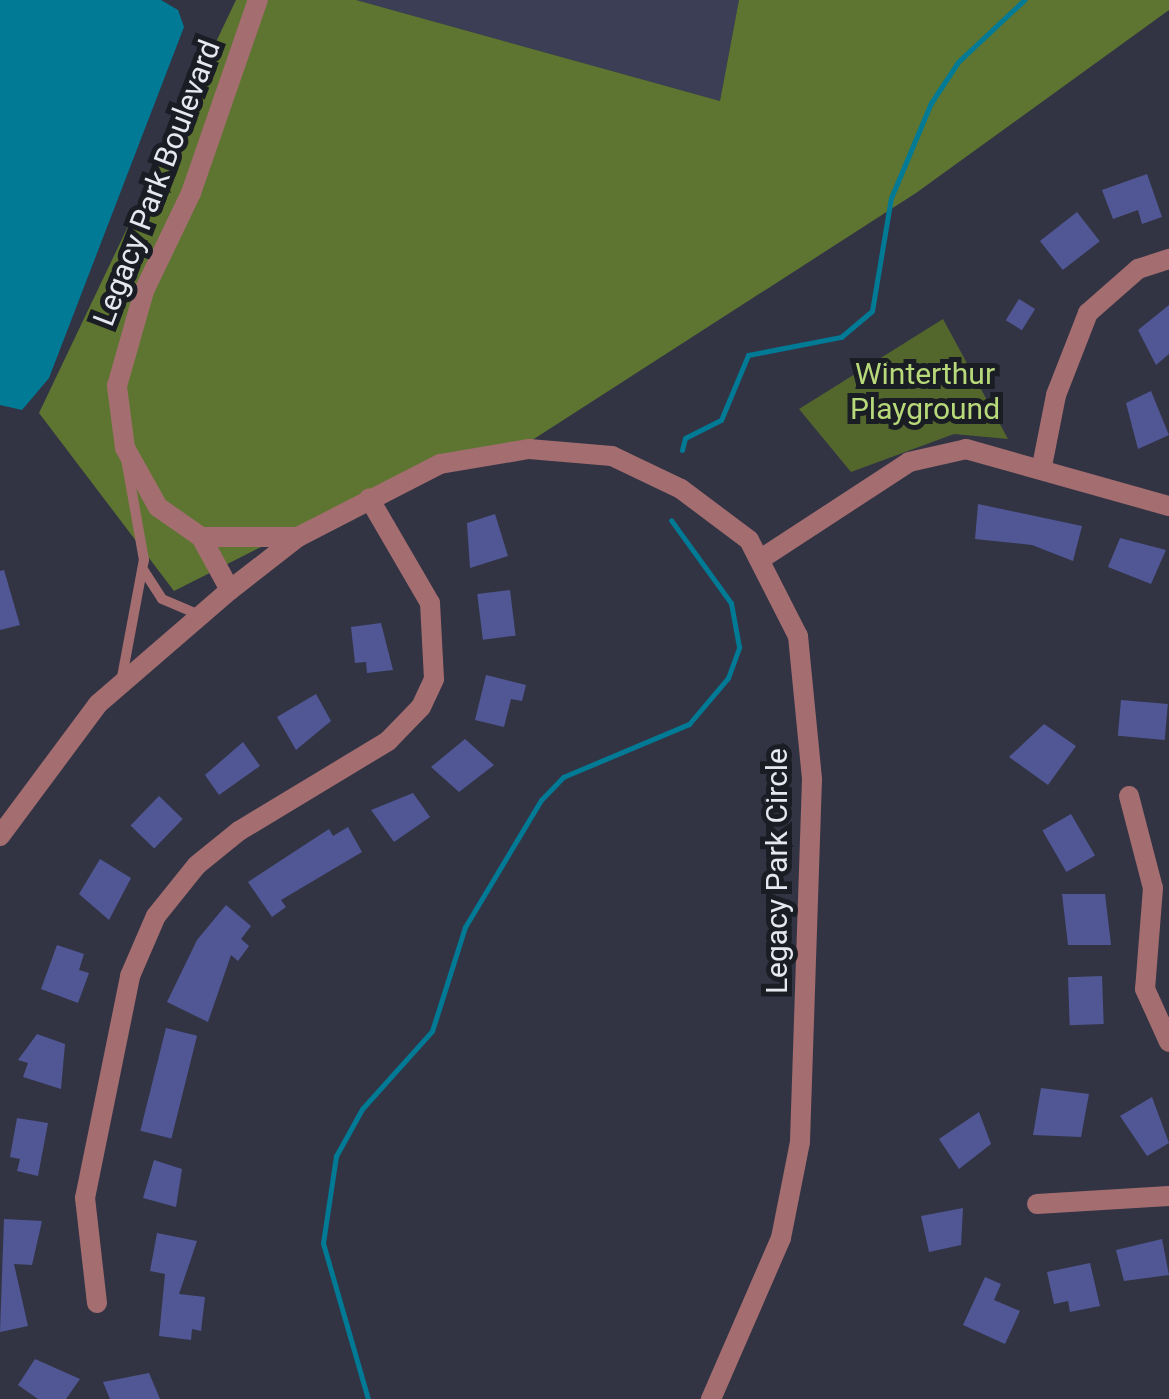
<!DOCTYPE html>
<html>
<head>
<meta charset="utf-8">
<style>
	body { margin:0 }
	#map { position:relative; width:1169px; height:1399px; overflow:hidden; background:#323444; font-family:Roboto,sans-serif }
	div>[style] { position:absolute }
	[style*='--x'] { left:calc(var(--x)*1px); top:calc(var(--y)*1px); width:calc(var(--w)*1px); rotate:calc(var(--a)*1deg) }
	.built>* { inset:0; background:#3b3e54 }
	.green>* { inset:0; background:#53672c }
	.forest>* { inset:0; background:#5e7531 }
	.water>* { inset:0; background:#017a96 }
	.stream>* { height:5px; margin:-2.5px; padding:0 2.5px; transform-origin:2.5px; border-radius:2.5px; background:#017a96 }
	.building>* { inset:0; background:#505794; transform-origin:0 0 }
	.service>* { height:10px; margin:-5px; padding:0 5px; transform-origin:5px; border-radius:5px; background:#a46d70 }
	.minor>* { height:20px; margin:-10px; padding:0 10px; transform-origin:10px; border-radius:10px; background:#a46d70 }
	span { translate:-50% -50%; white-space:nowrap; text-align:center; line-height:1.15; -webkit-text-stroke:10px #1b1d24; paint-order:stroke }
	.street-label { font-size:30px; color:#e5e7f1 }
	.park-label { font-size:30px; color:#b7d97a }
</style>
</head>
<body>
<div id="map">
	<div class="built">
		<div style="clip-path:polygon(356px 0,739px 0,720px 101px)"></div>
	</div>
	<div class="green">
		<div style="clip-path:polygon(943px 319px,1008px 439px,954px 434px,851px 472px,799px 409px)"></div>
	</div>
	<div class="forest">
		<div style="clip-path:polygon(236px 0,356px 0,720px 101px,739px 0,1169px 0,1169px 10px,916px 193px,523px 446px,378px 488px,174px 591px,39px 413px)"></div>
	</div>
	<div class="water">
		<div style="clip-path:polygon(0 0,161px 0,178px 10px,184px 27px,49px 378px,22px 410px,0 405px)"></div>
	</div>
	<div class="stream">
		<div style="--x:682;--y:450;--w:12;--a:-76"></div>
		<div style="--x:685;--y:438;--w:40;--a:-26.6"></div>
		<div style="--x:721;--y:420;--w:70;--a:-67.4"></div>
		<div style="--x:748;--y:355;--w:95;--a:-11"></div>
		<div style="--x:841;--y:337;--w:40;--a:-40"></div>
		<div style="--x:872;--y:311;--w:115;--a:-80.5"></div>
		<div style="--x:891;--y:198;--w:103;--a:-67.2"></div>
		<div style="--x:931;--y:103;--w:49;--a:-56.6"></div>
		<div style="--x:958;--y:62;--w:91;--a:-43.2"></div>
		<div style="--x:368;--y:1399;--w:162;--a:-106.1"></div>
		<div style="--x:323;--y:1243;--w:88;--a:-81.5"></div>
		<div style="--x:336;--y:1156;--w:54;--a:-61"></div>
		<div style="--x:362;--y:1109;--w:105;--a:-48.1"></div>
		<div style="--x:432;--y:1031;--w:109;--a:-72.4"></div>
		<div style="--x:465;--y:927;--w:148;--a:-59.1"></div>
		<div style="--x:541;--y:800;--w:32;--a:-46"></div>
		<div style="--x:563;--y:777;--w:137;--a:-22.8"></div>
		<div style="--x:689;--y:724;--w:60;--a:-49.7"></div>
		<div style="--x:728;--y:678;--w:33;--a:-70"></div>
		<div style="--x:739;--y:647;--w:45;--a:-100.3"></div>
		<div style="--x:731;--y:603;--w:102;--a:-125.9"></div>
	</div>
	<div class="building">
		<div style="clip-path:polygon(1147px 174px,1162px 217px,1142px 224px,1138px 210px,1113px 219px,1102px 190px)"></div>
		<div style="left:1077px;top:212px;width:37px;height:47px;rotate:52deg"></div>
		<div style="left:1019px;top:299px;width:19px;height:25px;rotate:32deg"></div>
		<div style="clip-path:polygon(1169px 305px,1169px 354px,1156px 365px,1138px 330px)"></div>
		<div style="clip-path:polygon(1151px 391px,1169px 435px,1138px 449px,1126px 403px)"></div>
		<div style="clip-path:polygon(978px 504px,1082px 526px,1073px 561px,1032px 545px,975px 539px)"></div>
		<div style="clip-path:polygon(495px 514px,508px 556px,470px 568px,467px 523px)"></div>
		<div style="clip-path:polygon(1120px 538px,1166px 550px,1151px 584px,1108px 567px)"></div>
		<div style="clip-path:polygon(4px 570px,20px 625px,0 630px,0 571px)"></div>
		<div style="left:510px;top:590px;width:46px;height:33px;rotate:83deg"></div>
		<div style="clip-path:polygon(381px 623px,393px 670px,367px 673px,366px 662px,355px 663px,351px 627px)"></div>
		<div style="clip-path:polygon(486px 675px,526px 685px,522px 701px,511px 699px,504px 727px,475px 720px)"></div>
		<div style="clip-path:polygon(316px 694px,331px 721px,296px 750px,277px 717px)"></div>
		<div style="left:1121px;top:700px;width:47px;height:36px;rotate:5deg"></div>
		<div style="clip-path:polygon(1044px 724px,1076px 746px,1048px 785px,1009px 757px)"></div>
		<div style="clip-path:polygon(465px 739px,494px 765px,459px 792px,431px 767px)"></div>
		<div style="clip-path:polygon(243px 742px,260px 766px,219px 795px,205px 775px)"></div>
		<div style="clip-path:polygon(413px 793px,430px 817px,394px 842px,371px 810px)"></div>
		<div style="left:159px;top:796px;width:33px;height:41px;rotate:44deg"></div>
		<div style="left:1071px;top:814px;width:48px;height:33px;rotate:60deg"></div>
		<div style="clip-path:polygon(348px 827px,362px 852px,281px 900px,286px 907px,272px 917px,248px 882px,329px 829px,333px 836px)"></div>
		<div style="clip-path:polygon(100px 859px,131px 878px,109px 920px,79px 894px)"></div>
		<div style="clip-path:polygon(1062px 894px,1105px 894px,1111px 945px,1068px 945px)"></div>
		<div style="clip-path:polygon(226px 905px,251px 926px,241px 939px,249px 946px,238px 961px,231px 955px,208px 1022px,167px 1002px,197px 940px)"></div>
		<div style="clip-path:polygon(57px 945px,84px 954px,79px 970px,89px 973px,78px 1003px,41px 989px)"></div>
		<div style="left:1102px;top:976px;width:48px;height:34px;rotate:88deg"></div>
		<div style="left:166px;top:1028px;width:32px;height:106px;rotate:14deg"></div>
		<div style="clip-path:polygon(37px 1034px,65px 1044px,61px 1089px,23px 1077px,28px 1063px,18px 1060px)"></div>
		<div style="clip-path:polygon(1041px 1088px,1089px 1094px,1081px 1137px,1033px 1135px)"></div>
		<div style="clip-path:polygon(1152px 1097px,1169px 1143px,1147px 1156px,1120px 1116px)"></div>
		<div style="clip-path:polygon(979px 1112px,991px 1144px,959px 1169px,939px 1139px)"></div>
		<div style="clip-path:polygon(17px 1118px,48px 1123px,38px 1176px,17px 1171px,20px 1159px,10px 1157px)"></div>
		<div style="clip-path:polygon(154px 1160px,182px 1169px,176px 1207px,143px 1198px)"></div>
		<div style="clip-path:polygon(963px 1208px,961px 1245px,929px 1252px,921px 1216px)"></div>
		<div style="clip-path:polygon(4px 1219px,42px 1221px,32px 1265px,14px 1264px,28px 1326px,0 1332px)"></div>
		<div style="clip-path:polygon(157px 1233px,197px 1241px,179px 1294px,205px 1297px,201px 1331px,192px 1329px,191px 1340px,159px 1336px,165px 1274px,150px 1271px)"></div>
		<div style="clip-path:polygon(1162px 1239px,1169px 1275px,1124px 1281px,1116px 1250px)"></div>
		<div style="clip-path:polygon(1090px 1263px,1100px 1306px,1070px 1312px,1068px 1301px,1054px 1304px,1047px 1272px)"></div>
		<div style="clip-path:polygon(985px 1277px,1001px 1284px,994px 1300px,1020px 1311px,1005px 1344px,963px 1325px)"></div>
		<div style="clip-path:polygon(35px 1359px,80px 1379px,66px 1399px,38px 1399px,18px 1385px)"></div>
		<div style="clip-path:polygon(149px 1373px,160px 1399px,110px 1399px,103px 1382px)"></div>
	</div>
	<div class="service">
		<div style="--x:144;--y:571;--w:33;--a:57"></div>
		<div style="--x:162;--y:599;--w:39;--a:23"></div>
		<div style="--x:122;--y:677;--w:119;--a:-79.4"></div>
		<div style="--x:144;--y:560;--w:103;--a:-100.1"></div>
	</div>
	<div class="minor">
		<div style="--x:1042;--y:466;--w:72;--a:-78.8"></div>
		<div style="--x:1056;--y:395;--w:88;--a:-68.7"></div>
		<div style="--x:1088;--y:313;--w:67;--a:-41.3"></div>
		<div style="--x:1138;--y:269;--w:33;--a:-18"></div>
		<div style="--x:201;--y:537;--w:95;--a:0"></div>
		<div style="--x:764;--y:557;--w:173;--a:-33.2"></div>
		<div style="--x:909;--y:462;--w:58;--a:-12.8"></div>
		<div style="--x:966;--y:449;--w:211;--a:15.7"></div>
		<div style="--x:230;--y:590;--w:60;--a:-118.7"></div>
		<div style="--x:201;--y:537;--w:52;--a:-145.1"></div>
		<div style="--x:158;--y:507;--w:68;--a:-119.2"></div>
		<div style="--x:125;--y:448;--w:63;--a:-97.4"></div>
		<div style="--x:117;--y:386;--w:99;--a:-74.1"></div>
		<div style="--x:144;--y:291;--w:109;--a:-64.4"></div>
		<div style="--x:191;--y:193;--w:204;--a:-70.9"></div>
		<div style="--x:1129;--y:796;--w:95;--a:75.4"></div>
		<div style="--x:1153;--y:888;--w:101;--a:94.5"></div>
		<div style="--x:1145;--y:989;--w:58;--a:65.6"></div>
		<div style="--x:0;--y:836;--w:164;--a:-53.4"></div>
		<div style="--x:98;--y:704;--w:174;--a:-40.8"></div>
		<div style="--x:230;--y:590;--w:86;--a:-37.9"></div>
		<div style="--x:298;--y:537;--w:160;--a:-27.2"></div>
		<div style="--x:440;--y:464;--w:90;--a:-9.6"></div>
		<div style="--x:529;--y:449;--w:83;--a:4.8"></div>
		<div style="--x:612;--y:456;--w:76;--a:25.6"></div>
		<div style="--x:681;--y:489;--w:85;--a:36.9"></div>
		<div style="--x:749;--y:540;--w:108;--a:63"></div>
		<div style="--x:798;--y:636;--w:144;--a:84.4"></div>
		<div style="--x:812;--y:779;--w:363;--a:91.9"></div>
		<div style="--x:800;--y:1142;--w:98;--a:101.2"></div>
		<div style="--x:781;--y:1238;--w:176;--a:113.5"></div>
		<div style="--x:1037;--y:1204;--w:132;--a:-3.5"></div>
		<div style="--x:97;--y:1303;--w:106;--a:-96.5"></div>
		<div style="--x:85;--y:1198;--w:227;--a:-78.5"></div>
		<div style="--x:130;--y:976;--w:65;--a:-66.6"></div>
		<div style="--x:156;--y:916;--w:65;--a:-51.2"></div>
		<div style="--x:197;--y:865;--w:54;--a:-39"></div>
		<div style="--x:239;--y:831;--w:174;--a:-31.1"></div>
		<div style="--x:388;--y:741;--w:47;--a:-45.9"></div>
		<div style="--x:421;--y:707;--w:31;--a:-65"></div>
		<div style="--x:434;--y:679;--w:76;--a:-93"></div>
		<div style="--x:430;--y:603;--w:121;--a:-120.2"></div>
	</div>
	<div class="street-label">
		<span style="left:157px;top:183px;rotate:-69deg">Legacy Park Boulevard</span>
		<span style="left:777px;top:871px;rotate:-90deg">Legacy Park Circle</span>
	</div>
	<div class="park-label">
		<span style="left:925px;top:391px">Winterthur<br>Playground</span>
	</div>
</div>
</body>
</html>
